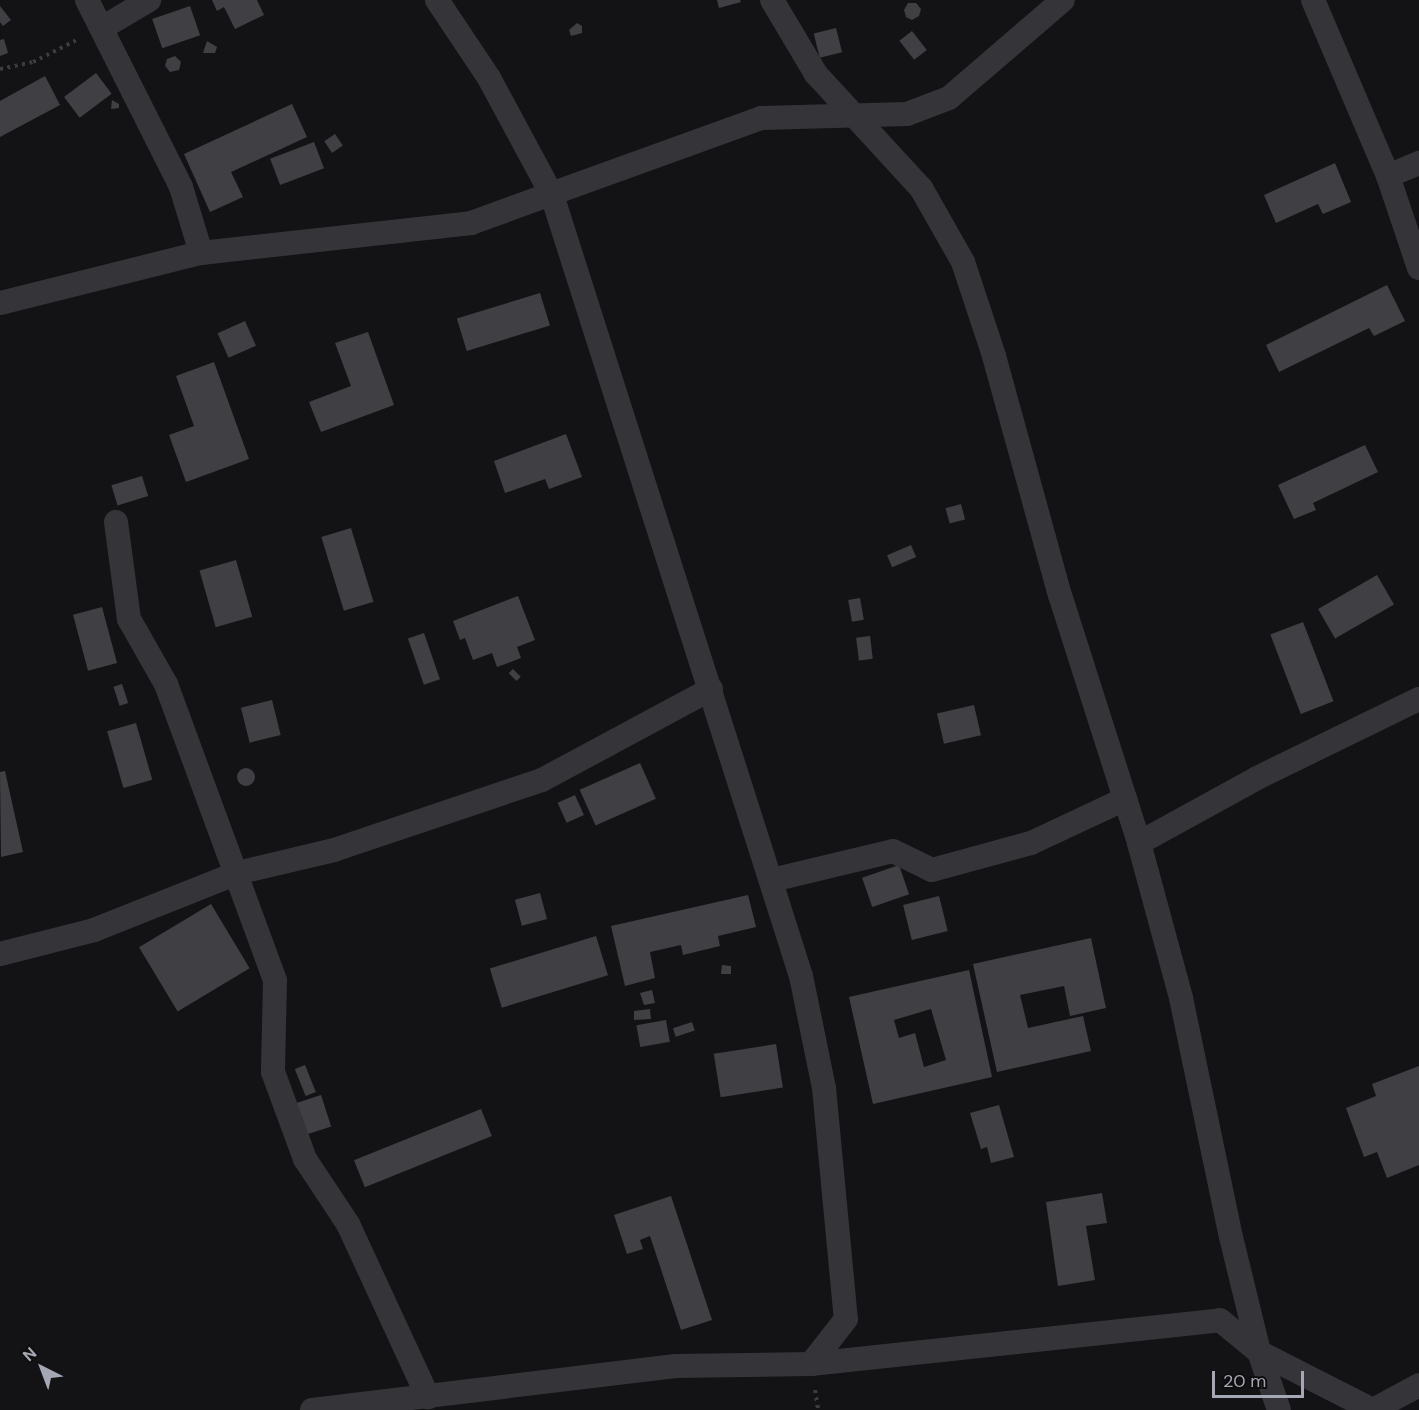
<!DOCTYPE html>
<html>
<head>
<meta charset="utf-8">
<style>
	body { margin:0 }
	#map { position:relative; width:1419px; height:1410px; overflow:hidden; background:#131315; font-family:"DM Sans",sans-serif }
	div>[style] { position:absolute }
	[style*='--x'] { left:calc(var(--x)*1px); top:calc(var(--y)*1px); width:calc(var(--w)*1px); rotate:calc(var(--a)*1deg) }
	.building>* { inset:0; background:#404044; transform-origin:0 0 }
	.round { border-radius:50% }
	.path>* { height:4px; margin-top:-2px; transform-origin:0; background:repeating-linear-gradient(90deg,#3b3b40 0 3px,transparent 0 7.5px) }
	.minor>* { height:24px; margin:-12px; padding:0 12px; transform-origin:12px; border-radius:12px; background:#353439 }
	span { translate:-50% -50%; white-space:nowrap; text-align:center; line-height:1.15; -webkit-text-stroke:5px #0e0e0f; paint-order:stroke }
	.north { position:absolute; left:12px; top:1338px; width:60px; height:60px; -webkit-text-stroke:4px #0e0e0f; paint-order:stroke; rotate:318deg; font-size:16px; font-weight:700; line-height:24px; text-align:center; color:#a6a7b4 }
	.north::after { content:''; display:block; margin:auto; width:21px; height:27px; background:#a6a7b4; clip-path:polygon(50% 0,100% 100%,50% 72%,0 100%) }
	.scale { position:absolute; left:1212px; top:1371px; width:92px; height:27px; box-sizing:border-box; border:3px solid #a6a7b4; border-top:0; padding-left:8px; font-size:18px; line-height:21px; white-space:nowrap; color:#a6a7b4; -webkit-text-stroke:4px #0e0e0f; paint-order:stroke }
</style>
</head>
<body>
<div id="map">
	<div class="building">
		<div style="clip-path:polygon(212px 0,257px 0,264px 15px,235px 29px,224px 7px,217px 11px)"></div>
		<div style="clip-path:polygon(717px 0,740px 0,741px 2px,719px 8px)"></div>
		<div style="clip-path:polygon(908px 3px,916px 3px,921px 9px,919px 16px,912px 20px,906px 17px,904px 10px)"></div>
		<div style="clip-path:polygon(0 6px,11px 20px,3px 26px,0 22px)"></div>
		<div style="left:190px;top:6px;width:31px;height:40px;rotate:71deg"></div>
		<div style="clip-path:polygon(577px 23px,582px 26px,582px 33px,571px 36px,569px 30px)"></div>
		<div style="left:836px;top:28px;width:25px;height:23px;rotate:76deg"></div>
		<div style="left:912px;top:31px;width:24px;height:16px;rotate:52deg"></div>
		<div style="clip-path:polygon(4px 39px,8px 53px,0 56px,0 40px)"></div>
		<div style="clip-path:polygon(207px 41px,217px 47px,215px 53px,203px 53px)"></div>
		<div style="clip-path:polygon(175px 56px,181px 62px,179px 70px,170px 72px,165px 66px,167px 59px)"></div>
		<div style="left:96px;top:73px;width:26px;height:40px;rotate:53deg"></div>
		<div style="clip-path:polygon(45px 76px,60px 105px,0 137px,0 101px)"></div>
		<div style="clip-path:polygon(112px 100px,119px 104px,119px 108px,111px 109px)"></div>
		<div style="clip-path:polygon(292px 104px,307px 137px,231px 172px,243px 197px,210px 212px,184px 154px)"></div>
		<div style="left:335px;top:134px;width:14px;height:13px;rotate:56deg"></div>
		<div style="left:314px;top:142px;width:28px;height:47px;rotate:69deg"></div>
		<div style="clip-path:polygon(1335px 163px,1351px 202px,1323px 214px,1318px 204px,1276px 223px,1264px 195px)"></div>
		<div style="clip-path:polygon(1387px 285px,1405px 321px,1374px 336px,1369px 328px,1279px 372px,1266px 345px)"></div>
		<div style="left:540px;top:293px;width:34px;height:87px;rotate:73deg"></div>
		<div style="left:245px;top:321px;width:27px;height:30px;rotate:66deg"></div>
		<div style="clip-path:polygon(368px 332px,394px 405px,321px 432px,309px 402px,351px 386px,335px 343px)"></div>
		<div style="clip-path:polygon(214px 362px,249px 459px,186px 482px,169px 435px,194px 426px,176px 376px)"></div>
		<div style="clip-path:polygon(566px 434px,582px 477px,549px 489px,545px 479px,505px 493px,494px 461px)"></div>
		<div style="clip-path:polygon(1365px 445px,1378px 472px,1313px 503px,1316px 510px,1294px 519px,1278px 485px)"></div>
		<div style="left:142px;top:476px;width:21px;height:32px;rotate:73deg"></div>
		<div style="left:961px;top:504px;width:16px;height:16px;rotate:75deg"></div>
		<div style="left:351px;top:528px;width:77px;height:31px;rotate:73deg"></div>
		<div style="left:911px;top:545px;width:13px;height:26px;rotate:67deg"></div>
		<div style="left:236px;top:560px;width:59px;height:38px;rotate:74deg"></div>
		<div style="left:1377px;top:575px;width:34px;height:68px;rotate:60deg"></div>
		<div style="clip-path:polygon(518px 596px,535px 640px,517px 647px,521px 658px,497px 667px,492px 653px,473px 660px,465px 638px,460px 640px,453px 621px)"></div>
		<div style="left:860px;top:598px;width:22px;height:12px;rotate:80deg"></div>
		<div style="left:102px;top:607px;width:58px;height:30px;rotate:75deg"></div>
		<div style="left:1303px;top:622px;width:85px;height:35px;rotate:69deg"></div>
		<div style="left:424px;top:633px;width:49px;height:17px;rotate:71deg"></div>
		<div style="left:870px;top:636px;width:23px;height:14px;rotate:83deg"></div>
		<div style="left:513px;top:669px;width:11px;height:6px;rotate:45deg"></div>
		<div style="left:122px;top:684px;width:20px;height:9px;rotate:72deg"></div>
		<div style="left:272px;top:700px;width:36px;height:32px;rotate:76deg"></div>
		<div style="left:974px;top:705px;width:31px;height:38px;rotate:77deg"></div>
		<div style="left:136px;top:723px;width:59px;height:30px;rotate:74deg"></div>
		<div style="left:640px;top:763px;width:39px;height:66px;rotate:66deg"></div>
		<div class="round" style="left:237px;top:768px;width:18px;height:18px"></div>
		<div style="clip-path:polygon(5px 771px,23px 852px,1px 857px,0 772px)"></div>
		<div style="left:575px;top:795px;width:22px;height:19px;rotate:66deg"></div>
		<div style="left:899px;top:865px;width:31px;height:39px;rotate:71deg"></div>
		<div style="left:540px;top:893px;width:27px;height:26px;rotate:75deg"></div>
		<div style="clip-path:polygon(748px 895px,756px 927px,718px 936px,720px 946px,683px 955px,681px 945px,650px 952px,655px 978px,625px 986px,611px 926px)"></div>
		<div style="left:939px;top:896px;width:36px;height:37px;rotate:76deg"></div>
		<div style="left:211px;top:904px;width:75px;height:84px;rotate:59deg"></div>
		<div style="left:596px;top:936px;width:41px;height:111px;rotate:73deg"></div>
		<div style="clip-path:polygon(1091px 938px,1106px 1008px,1070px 1016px,1064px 986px,1020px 995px,1028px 1028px,1083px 1016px,1091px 1051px,997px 1072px,973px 964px)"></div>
		<div style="clip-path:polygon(722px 965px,731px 966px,731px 974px,721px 974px)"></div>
		<div style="clip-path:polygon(evenodd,969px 970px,992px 1077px,873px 1104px,849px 997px,969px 970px,931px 1009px,946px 1060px,924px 1067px,915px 1033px,899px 1038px,894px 1020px,931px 1009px)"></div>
		<div style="clip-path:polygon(652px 990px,655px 1003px,644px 1005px,640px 993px)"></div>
		<div style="clip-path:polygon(650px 1009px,651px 1019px,634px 1020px,634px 1011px)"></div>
		<div style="left:666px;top:1020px;width:22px;height:30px;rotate:80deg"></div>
		<div style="left:692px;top:1022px;width:9px;height:20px;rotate:72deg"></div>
		<div style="left:776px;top:1044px;width:44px;height:63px;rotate:81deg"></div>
		<div style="left:305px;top:1065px;width:29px;height:11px;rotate:68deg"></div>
		<div style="clip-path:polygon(1419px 1066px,1419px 1165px,1387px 1178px,1377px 1152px,1364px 1157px,1346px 1108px,1376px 1096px,1372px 1084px)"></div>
		<div style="left:321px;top:1095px;width:33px;height:30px;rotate:72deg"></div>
		<div style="clip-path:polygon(999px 1105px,1014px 1157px,991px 1163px,987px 1147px,981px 1149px,970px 1113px)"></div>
		<div style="left:481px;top:1109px;width:29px;height:137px;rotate:68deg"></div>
		<div style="clip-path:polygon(1102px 1193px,1107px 1223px,1086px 1226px,1095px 1280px,1058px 1286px,1046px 1202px)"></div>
		<div style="clip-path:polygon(671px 1196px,712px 1320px,681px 1330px,650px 1236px,640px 1240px,643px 1249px,627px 1254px,614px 1215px)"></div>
	</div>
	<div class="path">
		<div style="--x:0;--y:69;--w:34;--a:-12"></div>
		<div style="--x:33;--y:62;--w:49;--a:-26.6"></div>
		<div style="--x:815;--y:1390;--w:20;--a:81"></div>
	</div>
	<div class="minor">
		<div style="--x:87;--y:0;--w:209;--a:63.3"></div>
		<div style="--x:181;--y:187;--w:69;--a:73.1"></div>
		<div style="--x:437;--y:0;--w:94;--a:56.3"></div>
		<div style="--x:489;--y:78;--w:133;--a:61.7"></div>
		<div style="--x:552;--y:195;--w:820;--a:72.32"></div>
		<div style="--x:801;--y:976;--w:114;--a:78.4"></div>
		<div style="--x:824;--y:1088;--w:232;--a:84.6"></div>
		<div style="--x:846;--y:1319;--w:57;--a:127.9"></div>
		<div style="--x:772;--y:0;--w:86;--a:59.3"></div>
		<div style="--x:816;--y:74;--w:155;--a:47.4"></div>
		<div style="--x:921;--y:188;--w:85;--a:60.4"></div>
		<div style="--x:963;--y:262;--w:99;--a:71.7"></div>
		<div style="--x:994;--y:356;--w:248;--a:74.6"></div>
		<div style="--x:1060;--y:595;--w:260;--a:72.3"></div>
		<div style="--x:1139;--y:843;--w:161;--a:74.8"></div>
		<div style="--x:1181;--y:998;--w:244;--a:78.2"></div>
		<div style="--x:1231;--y:1237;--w:118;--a:76.3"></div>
		<div style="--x:1259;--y:1352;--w:61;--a:71"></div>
		<div style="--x:1313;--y:0;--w:191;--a:66.9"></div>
		<div style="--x:1388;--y:176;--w:97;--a:71.4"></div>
		<div style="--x:102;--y:28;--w:55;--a:-30.8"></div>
		<div style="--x:1388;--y:176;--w:34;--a:-23"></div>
		<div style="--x:0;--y:303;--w:207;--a:-14"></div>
		<div style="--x:201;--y:253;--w:272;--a:-6.3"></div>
		<div style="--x:471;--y:223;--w:308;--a:-19.9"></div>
		<div style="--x:761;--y:118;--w:146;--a:-1.6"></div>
		<div style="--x:907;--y:114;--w:45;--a:-20.9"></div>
		<div style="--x:949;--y:98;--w:150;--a:-40.7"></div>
		<div style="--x:116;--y:522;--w:98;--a:82.4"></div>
		<div style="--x:129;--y:619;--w:75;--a:60.4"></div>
		<div style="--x:166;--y:684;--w:316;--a:69.8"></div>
		<div style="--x:275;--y:981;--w:91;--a:91.3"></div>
		<div style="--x:273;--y:1072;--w:93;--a:69.8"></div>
		<div style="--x:305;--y:1159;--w:78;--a:56.5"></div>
		<div style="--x:348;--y:1224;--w:191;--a:65.2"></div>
		<div style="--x:1139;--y:843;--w:135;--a:-28.8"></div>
		<div style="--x:1257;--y:778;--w:180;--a:-26"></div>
		<div style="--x:772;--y:880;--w:124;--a:-13.5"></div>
		<div style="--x:893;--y:851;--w:43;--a:26"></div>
		<div style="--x:932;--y:870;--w:103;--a:-15.3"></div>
		<div style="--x:1031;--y:843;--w:104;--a:-25.1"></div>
		<div style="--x:0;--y:954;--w:97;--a:-14.3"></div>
		<div style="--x:94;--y:930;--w:154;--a:-21.7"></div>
		<div style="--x:237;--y:873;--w:100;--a:-13.3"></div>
		<div style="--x:334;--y:850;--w:219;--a:-18.6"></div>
		<div style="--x:542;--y:780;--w:192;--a:-28.3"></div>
		<div style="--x:312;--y:1410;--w:366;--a:-6.9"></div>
		<div style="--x:675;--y:1366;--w:136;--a:-0.8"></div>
		<div style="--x:811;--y:1364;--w:411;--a:-6.1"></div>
		<div style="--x:1220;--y:1320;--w:50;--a:39.4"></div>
		<div style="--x:1259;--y:1352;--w:128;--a:27"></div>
		<div style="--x:1373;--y:1410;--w:52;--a:-28.5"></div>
	</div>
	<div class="north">N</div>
	<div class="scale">20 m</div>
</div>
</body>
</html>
